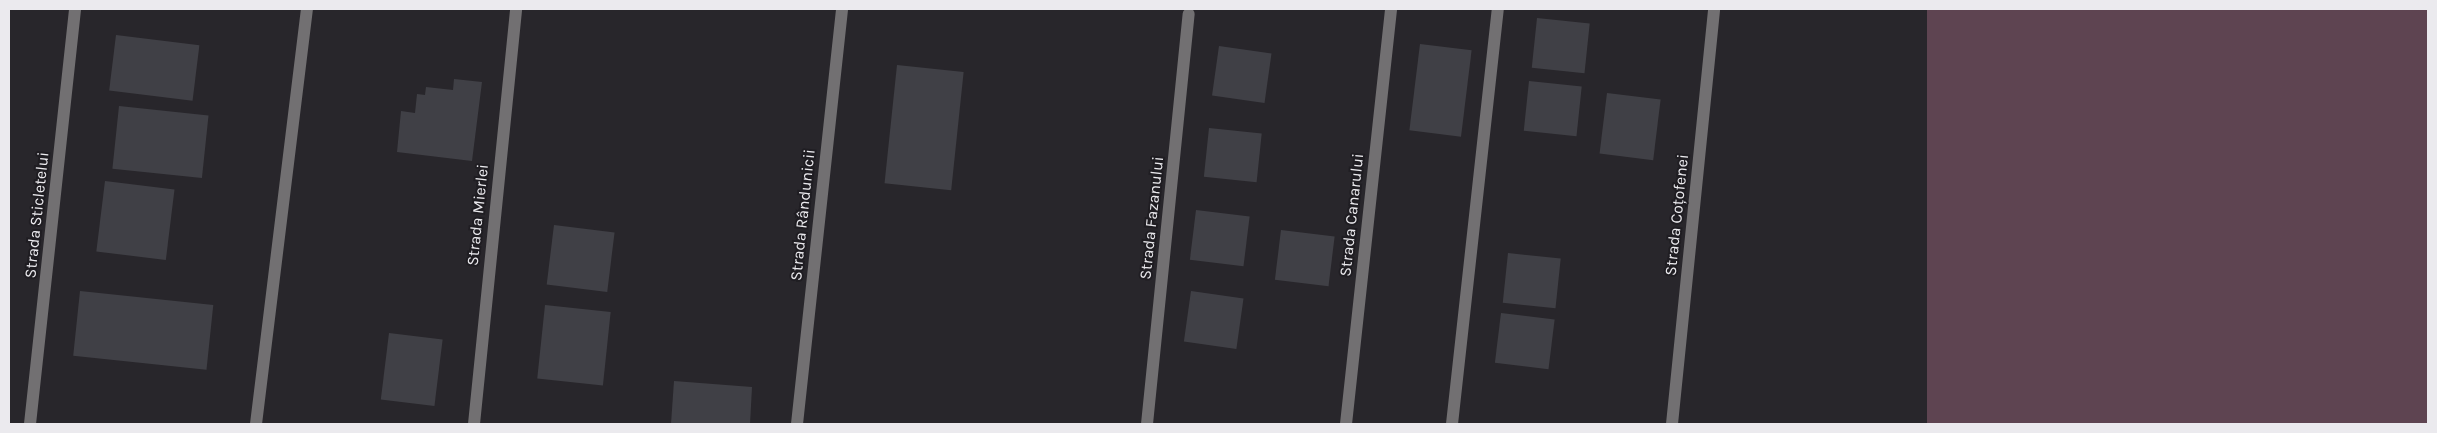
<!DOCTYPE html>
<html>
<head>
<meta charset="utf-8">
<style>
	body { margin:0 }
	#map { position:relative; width:2437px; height:433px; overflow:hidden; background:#28262b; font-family:Karla,sans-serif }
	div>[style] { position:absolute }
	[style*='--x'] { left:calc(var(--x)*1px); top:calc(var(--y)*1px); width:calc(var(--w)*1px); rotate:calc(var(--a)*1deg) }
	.green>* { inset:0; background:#5e4451; transform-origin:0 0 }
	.building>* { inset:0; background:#404046; transform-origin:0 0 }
	.minor>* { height:12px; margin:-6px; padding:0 6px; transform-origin:6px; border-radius:6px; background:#727072 }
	span { translate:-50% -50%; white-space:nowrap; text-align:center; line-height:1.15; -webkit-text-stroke:4px #1f1d22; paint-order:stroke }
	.street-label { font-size:16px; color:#ebeaee }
	.frame { position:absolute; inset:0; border:10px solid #ebeaee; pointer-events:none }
</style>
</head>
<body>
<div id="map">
	<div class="green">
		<div style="left:1927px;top:9px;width:501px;height:417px"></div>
	</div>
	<div class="building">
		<div style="left:1537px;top:18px;width:53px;height:50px;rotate:6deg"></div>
		<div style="left:116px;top:35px;width:84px;height:56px;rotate:7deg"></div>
		<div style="left:1420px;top:44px;width:52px;height:87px;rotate:7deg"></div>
		<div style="left:1219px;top:46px;width:53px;height:50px;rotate:8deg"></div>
		<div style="left:897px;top:65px;width:67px;height:119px;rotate:6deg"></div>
		<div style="clip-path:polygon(454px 79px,482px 82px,472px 161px,397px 152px,401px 111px,415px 113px,417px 94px,425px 95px,426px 87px,453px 90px)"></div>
		<div style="left:1529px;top:81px;width:53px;height:50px;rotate:6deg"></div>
		<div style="left:1607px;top:93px;width:54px;height:61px;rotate:7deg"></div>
		<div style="left:119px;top:106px;width:90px;height:63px;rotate:6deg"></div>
		<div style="left:1209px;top:128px;width:53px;height:49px;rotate:6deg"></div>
		<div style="left:105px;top:181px;width:70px;height:71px;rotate:7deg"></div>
		<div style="left:1196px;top:210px;width:54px;height:50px;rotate:7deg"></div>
		<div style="left:554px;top:225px;width:61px;height:60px;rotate:7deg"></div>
		<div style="left:1281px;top:230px;width:54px;height:50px;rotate:7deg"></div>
		<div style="left:1508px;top:253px;width:53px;height:50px;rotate:6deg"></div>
		<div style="left:80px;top:291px;width:134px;height:65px;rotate:6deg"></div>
		<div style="left:1191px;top:291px;width:53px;height:51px;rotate:8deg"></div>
		<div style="left:545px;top:305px;width:66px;height:74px;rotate:6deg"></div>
		<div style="left:1501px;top:313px;width:54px;height:50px;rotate:7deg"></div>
		<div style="left:389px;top:333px;width:54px;height:67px;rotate:7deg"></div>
		<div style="clip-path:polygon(674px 381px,752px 387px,750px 424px,671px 424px)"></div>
	</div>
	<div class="minor">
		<div style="--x:30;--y:424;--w:417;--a:-83.8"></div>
		<div style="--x:256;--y:424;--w:418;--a:-83"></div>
		<div style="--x:474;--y:424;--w:417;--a:-84.2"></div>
		<div style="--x:797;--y:424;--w:417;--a:-83.8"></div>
		<div style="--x:1147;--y:424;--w:412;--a:-84.2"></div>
		<div style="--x:1346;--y:424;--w:417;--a:-83.8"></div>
		<div style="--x:1452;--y:424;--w:418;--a:-83.7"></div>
		<div style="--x:1672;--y:424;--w:417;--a:-84.2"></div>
	</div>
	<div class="street-label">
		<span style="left:37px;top:215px;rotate:-84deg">Strada Sticletelui</span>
		<span style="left:478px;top:215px;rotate:-84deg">Strada Mierlei</span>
		<span style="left:803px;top:215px;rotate:-84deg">Strada Rândunicii</span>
		<span style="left:1352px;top:215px;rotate:-84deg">Strada Canarului</span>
		<span style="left:1677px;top:215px;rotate:-84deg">Strada Coțofenei</span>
		<span style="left:1152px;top:218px;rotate:-84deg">Strada Fazanului</span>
	</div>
	<div class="frame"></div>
</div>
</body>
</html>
